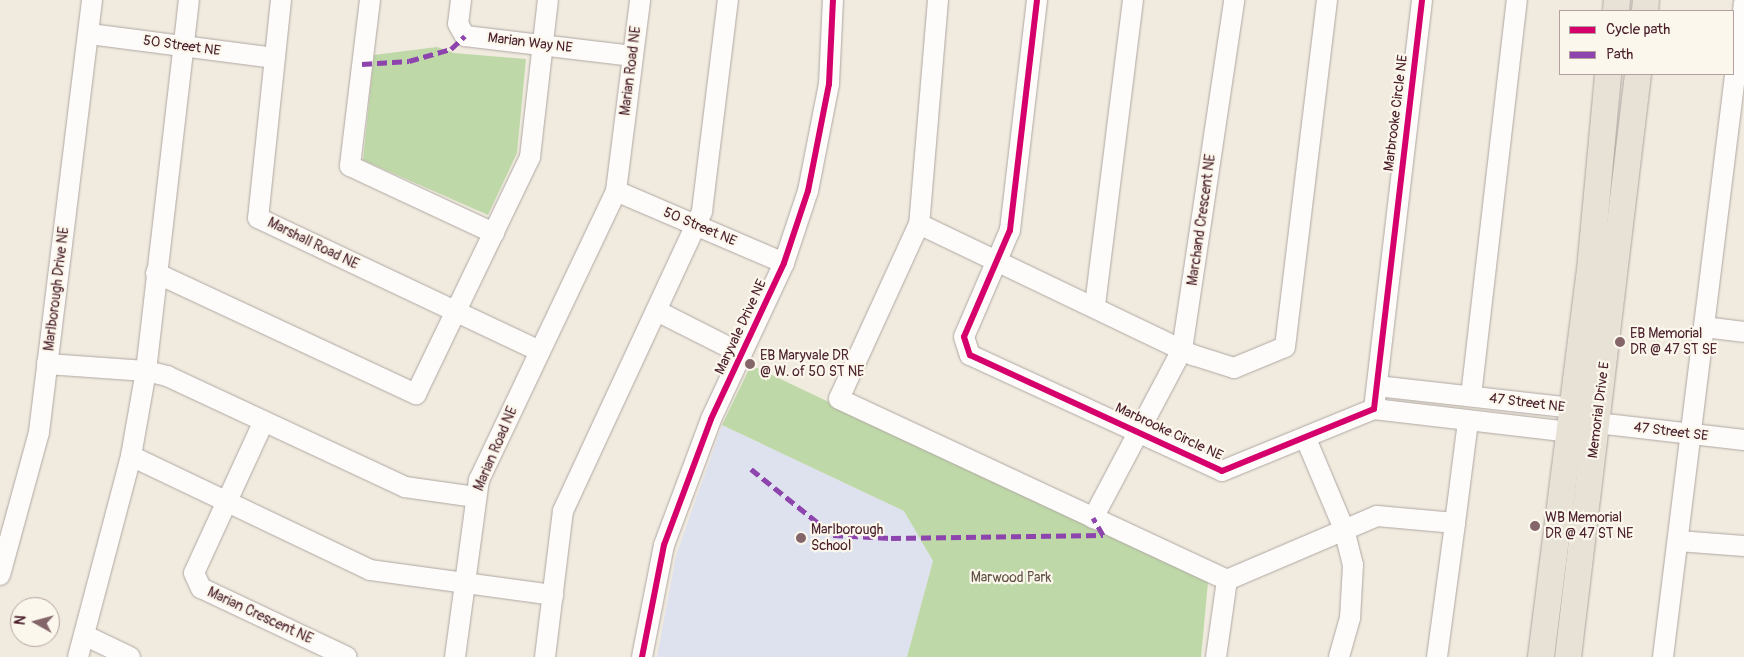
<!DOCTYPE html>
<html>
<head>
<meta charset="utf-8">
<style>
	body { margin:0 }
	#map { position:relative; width:1744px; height:657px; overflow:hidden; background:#f0eadf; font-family:Pangolin,sans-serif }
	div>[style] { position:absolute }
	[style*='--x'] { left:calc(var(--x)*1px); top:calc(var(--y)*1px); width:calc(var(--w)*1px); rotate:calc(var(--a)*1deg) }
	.built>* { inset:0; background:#dee1ee }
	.green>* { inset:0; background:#bed8a8 }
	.roads { filter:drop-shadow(0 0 1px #b0a7a2) drop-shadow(0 0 1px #b0a7a2) }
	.minor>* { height:20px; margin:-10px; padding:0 10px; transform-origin:10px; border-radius:10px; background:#fdfcfa }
	.major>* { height:26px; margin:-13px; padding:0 13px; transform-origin:13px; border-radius:13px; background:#e8e2d6 }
	.quiet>* { height:5px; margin-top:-2.5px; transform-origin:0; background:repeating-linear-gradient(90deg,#8e44ad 0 10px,transparent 0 15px) }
	.cycleway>* { height:6px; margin:-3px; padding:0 3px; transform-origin:3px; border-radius:3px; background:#d6006c }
	.dots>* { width:14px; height:14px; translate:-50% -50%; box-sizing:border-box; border:2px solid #fbf7ec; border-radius:50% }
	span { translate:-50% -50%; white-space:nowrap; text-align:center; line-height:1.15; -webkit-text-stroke:4.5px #fbf7ec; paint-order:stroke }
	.street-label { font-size:14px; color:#4a1f2b }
	.poi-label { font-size:14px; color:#4a1f2b }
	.left { translate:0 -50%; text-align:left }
	.park-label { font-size:14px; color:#615243 }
	.legend { position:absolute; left:1559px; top:10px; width:175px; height:65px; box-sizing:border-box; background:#fbf7ec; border:1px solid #b4a19f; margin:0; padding:6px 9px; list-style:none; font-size:15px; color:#4a1f2b }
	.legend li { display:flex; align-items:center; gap:10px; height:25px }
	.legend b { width:25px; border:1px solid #b4a19f }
	.north { position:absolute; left:10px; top:597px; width:50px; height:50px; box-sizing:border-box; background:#fbf7ec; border:1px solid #b4a19f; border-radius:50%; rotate:277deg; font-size:14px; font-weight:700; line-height:20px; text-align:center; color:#4a1f2b }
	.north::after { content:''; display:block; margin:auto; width:18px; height:22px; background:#84666a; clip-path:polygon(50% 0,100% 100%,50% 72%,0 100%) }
</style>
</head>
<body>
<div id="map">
	<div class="built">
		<div style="clip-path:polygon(722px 425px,904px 511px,933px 561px,907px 657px,657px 657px,676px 556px)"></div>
	</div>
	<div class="green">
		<div style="clip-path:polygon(437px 47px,454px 53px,526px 59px,517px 153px,488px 215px,363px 160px,374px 55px)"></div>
		<div style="clip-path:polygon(751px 365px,1208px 582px,1201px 657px,907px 657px,933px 561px,904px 511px,722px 425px)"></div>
	</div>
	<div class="roads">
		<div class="minor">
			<div style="--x:281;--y:0;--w:219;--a:96"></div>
			<div style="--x:258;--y:218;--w:311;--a:25.3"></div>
			<div style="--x:370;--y:0;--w:167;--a:96.9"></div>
			<div style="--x:350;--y:166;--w:159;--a:25"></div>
			<div style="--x:461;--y:0;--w:24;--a:97"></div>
			<div style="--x:458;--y:24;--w:14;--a:60"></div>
			<div style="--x:465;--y:36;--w:169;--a:6.8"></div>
			<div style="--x:938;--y:0;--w:225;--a:94.8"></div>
			<div style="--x:919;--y:224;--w:192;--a:114.6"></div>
			<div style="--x:839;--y:399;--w:428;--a:25"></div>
			<div style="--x:1227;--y:580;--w:78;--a:98.1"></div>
			<div style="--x:1037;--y:0;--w:232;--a:96.7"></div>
			<div style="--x:1010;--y:230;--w:116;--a:113.3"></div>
			<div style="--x:964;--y:337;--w:19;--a:72"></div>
			<div style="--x:970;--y:355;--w:277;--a:24.7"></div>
			<div style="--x:1222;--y:471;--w:164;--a:-22.2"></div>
			<div style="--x:1374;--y:409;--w:412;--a:-83.3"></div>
			<div style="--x:90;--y:34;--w:186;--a:7.4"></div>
			<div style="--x:616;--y:191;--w:183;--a:23.2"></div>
			<div style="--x:919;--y:224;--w:304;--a:25.6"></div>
			<div style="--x:1193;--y:355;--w:43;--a:17.6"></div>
			<div style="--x:1234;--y:368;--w:55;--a:-22.4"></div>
			<div style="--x:1285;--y:347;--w:350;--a:-83.1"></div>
			<div style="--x:156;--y:273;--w:287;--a:25"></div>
			<div style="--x:416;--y:394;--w:263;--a:-64.3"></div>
			<div style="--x:530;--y:157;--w:158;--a:-83.5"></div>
			<div style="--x:1095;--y:305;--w:307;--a:-82.9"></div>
			<div style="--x:657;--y:311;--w:95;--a:26.8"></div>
			<div style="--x:1704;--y:327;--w:40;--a:7.1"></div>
			<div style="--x:47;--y:364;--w:99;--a:4"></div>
			<div style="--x:146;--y:371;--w:22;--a:13"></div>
			<div style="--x:167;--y:376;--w:263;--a:25"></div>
			<div style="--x:405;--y:487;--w:71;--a:8.1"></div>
			<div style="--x:1377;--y:386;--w:196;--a:6.4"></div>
			<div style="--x:1572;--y:408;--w:15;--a:32"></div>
			<div style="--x:1471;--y:396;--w:399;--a:-83.4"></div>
			<div style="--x:1374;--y:409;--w:196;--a:6.7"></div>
			<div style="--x:1569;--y:432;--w:29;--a:-18"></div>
			<div style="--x:1597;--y:423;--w:148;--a:6.6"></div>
			<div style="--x:263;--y:423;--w:165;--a:114.7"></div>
			<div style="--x:194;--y:573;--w:17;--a:65"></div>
			<div style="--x:201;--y:588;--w:161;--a:25.3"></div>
			<div style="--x:1306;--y:439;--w:98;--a:67.1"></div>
			<div style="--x:1344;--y:529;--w:37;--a:76"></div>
			<div style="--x:1353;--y:565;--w:53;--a:93.2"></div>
			<div style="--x:1350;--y:618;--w:41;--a:105.8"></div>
			<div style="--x:131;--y:456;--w:265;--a:25.5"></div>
			<div style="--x:370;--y:570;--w:185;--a:7.8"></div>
			<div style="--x:1093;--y:518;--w:190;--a:-62.1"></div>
			<div style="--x:1182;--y:350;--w:354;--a:-81.5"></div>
			<div style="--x:1678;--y:541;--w:66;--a:4.3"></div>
			<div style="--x:0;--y:575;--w:148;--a:-74.7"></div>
			<div style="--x:39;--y:432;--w:435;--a:-83"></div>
			<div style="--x:1227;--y:580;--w:163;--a:-23.1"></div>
			<div style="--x:1377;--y:516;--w:78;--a:5.1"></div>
			<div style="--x:1455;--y:523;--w:103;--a:-82.7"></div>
			<div style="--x:84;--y:635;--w:51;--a:25.6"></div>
			<div style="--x:78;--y:657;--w:208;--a:-75.2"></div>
			<div style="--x:131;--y:456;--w:86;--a:-80"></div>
			<div style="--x:146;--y:371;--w:373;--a:-83.4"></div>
			<div style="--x:455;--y:657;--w:179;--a:-82.3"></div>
			<div style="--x:479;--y:480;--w:320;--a:-64.6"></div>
			<div style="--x:616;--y:191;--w:193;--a:-82.8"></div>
			<div style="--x:545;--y:657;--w:147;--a:-83"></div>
			<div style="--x:563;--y:511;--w:331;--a:-65.1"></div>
			<div style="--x:702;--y:211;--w:213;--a:-83"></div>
			<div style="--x:642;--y:657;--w:114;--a:-78.9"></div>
			<div style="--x:664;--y:545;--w:134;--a:-69.5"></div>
			<div style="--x:711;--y:419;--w:172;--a:-64.9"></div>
			<div style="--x:784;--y:263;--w:76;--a:-71.6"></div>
			<div style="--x:808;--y:191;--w:109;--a:-78.9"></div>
			<div style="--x:829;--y:84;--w:84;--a:-87.3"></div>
			<div style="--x:1437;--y:657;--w:135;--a:-82.3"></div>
			<div style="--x:1663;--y:657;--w:659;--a:-82.94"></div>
		</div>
		<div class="major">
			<div style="--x:1616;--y:11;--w:11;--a:-85"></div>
			<div style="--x:1645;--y:11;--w:11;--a:-85"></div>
			<div style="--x:1541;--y:657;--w:401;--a:-82.8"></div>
			<div style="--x:1591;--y:259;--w:186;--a:-84.7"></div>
			<div style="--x:1568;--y:657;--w:587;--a:-83.15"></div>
		</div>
	</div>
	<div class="quiet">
		<div style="--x:362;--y:64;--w:47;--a:-3.7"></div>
		<div style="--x:409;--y:61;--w:44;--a:-15.9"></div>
		<div style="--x:451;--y:49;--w:19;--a:-43"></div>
		<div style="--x:751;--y:469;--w:105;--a:38.8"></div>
		<div style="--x:833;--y:535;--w:58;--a:3"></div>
		<div style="--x:891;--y:538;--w:212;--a:-0.8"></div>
		<div style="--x:1103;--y:535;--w:20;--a:-120"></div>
	</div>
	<div class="cycleway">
		<div style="--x:1037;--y:0;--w:232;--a:96.7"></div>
		<div style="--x:1010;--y:230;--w:116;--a:113.3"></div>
		<div style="--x:964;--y:337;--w:19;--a:72"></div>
		<div style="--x:970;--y:355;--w:277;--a:24.7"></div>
		<div style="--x:1222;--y:471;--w:164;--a:-22.2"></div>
		<div style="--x:1374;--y:409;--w:412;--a:-83.3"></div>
		<div style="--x:642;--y:657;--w:114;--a:-78.9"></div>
		<div style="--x:664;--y:545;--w:134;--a:-69.5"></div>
		<div style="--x:711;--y:419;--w:172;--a:-64.9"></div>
		<div style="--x:784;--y:263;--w:76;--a:-71.6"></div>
		<div style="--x:808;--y:191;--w:109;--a:-78.9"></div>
		<div style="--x:829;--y:84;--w:84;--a:-87.3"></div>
	</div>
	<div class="dots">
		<div style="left:1620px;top:342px;background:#84666a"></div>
		<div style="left:750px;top:364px;background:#84666a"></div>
		<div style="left:1535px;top:526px;background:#84666a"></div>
		<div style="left:801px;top:538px;background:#84666a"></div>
	</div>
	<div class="street-label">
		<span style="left:530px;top:43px;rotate:7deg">Marian Way NE</span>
		<span style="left:182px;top:46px;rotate:8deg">50 Street NE</span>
		<span style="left:631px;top:71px;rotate:-83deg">Marian Road NE</span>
		<span style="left:1396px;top:113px;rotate:-83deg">Marbrooke Circle NE</span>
		<span style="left:1202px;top:220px;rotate:-82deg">Marchand Crescent NE</span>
		<span style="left:700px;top:227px;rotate:23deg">50 Street NE</span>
		<span style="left:313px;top:244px;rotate:26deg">Marshall Road NE</span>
		<span style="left:57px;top:289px;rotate:-83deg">Marlborough Drive NE</span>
		<span style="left:741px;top:327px;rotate:-65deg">Maryvale Drive NE</span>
		<span style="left:1527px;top:403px;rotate:7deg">47 Street NE</span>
		<span style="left:1599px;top:410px;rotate:-83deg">Memorial Drive E</span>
		<span style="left:1169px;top:432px;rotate:25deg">Marbrooke Circle NE</span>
		<span style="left:1671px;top:432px;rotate:7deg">47 Street SE</span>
		<span style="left:496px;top:449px;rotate:-67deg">Marian Road NE</span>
		<span style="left:260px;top:616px;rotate:25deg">Marian Crescent NE</span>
	</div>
	<div class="poi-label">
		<span class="left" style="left:1630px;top:342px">EB Memorial<br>DR @ 47 ST SE</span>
		<span class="left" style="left:760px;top:364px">EB Maryvale DR<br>@ W. of 50 ST NE</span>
		<span class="left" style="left:1545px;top:526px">WB Memorial<br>DR @ 47 ST NE</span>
		<span class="left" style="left:811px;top:538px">Marlborough<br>School</span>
	</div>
	<div class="park-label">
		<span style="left:1011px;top:578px">Marwood Park</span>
	</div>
	<ul class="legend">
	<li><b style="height:6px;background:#d6006c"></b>Cycle path</li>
	<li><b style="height:6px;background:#8e44ad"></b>Path</li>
	</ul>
	<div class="north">N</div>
</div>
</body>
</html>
